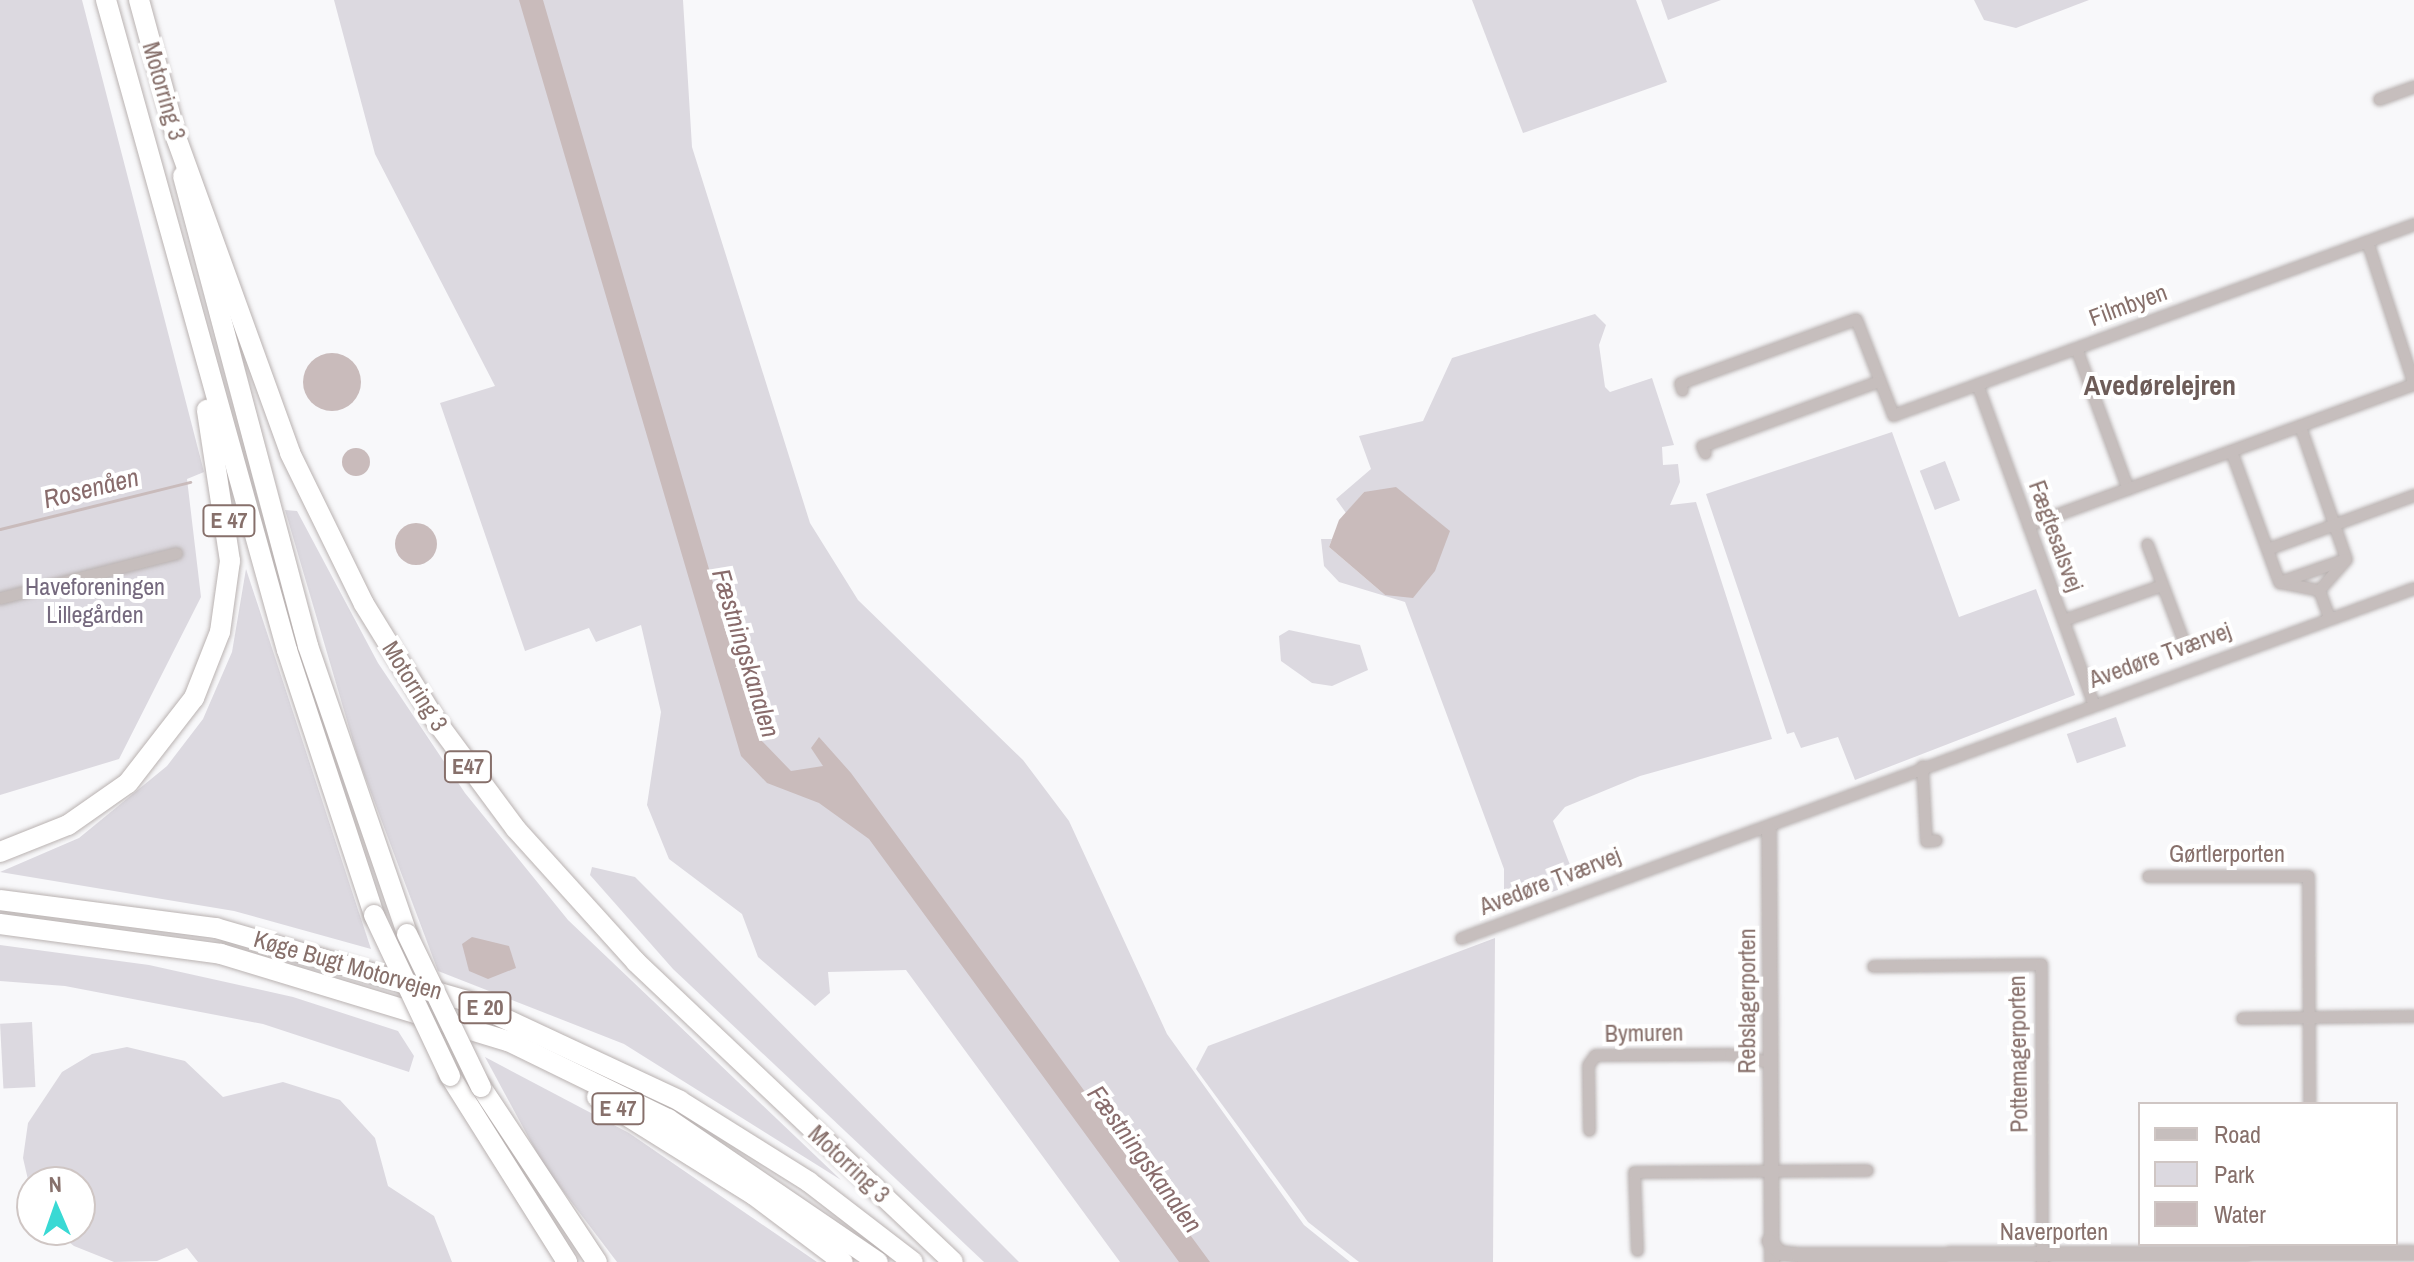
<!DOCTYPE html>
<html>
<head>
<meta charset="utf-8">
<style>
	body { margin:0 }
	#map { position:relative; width:2414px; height:1262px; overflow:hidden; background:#f8f8fa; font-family:"Archivo Narrow",sans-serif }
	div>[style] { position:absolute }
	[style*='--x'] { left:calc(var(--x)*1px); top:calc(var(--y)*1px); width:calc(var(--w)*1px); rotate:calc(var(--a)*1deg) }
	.green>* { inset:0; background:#dcd9e0; transform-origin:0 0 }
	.water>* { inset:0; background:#c9bbbb }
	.round { border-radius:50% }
	.stream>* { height:3px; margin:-1.5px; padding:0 1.5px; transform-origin:1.5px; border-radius:1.5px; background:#c9bbbb }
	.roads { filter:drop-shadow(0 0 2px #b9b2b1) drop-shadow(0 0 2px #b9b2b1) }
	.minor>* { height:11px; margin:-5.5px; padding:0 5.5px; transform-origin:5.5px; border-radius:5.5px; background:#c6bebd }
	.tertiary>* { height:14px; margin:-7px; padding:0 7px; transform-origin:7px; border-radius:7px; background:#c6bebd }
	.motorway>* { height:20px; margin:-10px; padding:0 10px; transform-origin:10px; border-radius:10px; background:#fff }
	.bridges { filter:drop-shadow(0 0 2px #b9b2b1) drop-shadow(0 0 2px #b9b2b1) }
	.motorway-bridge>* { height:20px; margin:-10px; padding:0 10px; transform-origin:10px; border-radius:10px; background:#fff }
	span { translate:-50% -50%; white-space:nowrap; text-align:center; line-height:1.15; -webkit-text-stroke:8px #fff; paint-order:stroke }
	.shield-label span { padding:2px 6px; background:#fff; border:2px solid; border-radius:6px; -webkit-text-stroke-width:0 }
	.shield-label { font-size:22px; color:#87706b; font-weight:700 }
	.street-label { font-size:24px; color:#87706b }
	.park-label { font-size:24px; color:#75697e }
	.water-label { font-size:26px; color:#896c6c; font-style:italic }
	.quarter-label { font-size:28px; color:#6d5c58; font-weight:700 }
	.legend { position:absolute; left:2138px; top:1102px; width:260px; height:144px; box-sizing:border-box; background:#fff; border:2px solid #cfc6c4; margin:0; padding:10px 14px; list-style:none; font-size:24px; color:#87706b }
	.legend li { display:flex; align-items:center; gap:16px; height:40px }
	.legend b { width:40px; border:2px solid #cfc6c4 }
	.north { position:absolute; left:16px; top:1166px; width:80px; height:80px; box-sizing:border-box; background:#fff; border:2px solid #cfc6c4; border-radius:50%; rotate:358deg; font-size:22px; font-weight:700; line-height:32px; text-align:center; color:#87706b }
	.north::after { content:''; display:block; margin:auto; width:28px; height:36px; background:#39d9d4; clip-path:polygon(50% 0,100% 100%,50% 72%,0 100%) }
</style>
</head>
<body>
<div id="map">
	<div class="green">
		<div style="clip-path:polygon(0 0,82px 0,204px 472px,187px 479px,201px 597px,119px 759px,0 795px)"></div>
		<div style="clip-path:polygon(334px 0,683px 0,692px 147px,810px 523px,858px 600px,1023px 760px,1069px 821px,1167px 1034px,1304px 1225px,1350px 1262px,1120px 1262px,906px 970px,828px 972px,830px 993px,815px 1006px,758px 957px,742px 914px,669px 859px,647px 805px,661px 712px,641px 625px,596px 642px,589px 628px,525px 651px,440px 403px,495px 386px,375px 154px)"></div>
		<div style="clip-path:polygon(1472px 0,1636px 0,1667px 82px,1523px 133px)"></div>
		<div style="clip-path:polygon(1661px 0,1721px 0,1668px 20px)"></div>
		<div style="clip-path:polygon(1974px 0,2089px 0,2016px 28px,1984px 20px)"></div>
		<div style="clip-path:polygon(1595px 314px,1606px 325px,1599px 345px,1605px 387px,1610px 392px,1652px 378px,1674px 445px,1662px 447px,1663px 465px,1678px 464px,1680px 482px,1670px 505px,1696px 502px,1772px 739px,1640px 776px,1565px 807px,1553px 821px,1577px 883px,1504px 909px,1504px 869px,1405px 602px,1339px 582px,1324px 566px,1321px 539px,1332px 539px,1329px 547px,1385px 595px,1364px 492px,1346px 513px,1336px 499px,1371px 469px,1359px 436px,1423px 421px,1452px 358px)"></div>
		<div style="clip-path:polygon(1892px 432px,1959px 617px,2036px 589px,2075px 695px,1855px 780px,1838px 737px,1801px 748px,1794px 732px,1787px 734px,1706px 494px)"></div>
		<div style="left:1945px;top:461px;width:42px;height:27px;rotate:69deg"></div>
		<div style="clip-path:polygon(285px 510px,297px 511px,378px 663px,465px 793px,568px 920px,841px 1180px,624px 1044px,438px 971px,358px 758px)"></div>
		<div style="clip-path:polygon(246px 569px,371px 949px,234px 911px,0 872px,79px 838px,167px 766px,203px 719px,232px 652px)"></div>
		<div style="clip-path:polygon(1289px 630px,1360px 645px,1368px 670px,1332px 686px,1312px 683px,1281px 661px,1279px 636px)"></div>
		<div style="left:2116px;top:717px;width:31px;height:52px;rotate:71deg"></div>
		<div style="clip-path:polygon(592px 867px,635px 877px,1019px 1262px,984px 1262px,673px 969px,590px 875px)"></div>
		<div style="clip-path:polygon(1495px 938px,1493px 1262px,1359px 1262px,1308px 1222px,1196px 1069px,1208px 1046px)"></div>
		<div style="clip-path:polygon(0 945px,149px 965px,293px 997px,398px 1031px,414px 1056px,409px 1072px,263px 1024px,65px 986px,0 981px)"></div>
		<div style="left:32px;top:1022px;width:65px;height:32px;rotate:87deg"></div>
		<div style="clip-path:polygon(127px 1047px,185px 1061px,223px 1097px,283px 1082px,340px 1100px,375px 1138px,388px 1186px,434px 1216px,452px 1262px,198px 1262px,187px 1248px,157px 1261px,114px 1262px,74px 1246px,53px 1230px,80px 1230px,80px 1182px,32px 1182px,32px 1197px,23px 1158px,28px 1123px,62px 1072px,92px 1054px)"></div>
		<div style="clip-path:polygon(485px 1057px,629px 1133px,817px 1262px,617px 1262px,544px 1166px)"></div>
	</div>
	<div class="water">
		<div style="clip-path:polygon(519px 0,543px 0,758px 737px,791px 771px,823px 766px,811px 748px,819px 737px,851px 773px,1210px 1262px,1179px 1262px,869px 839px,819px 803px,767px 783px,741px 756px)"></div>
		<div class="round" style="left:303px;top:353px;width:58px;height:58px"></div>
		<div class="round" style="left:342px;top:448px;width:28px;height:28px"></div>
		<div style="clip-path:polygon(1396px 487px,1450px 531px,1435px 571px,1413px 598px,1385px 595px,1329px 547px,1339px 520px,1364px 492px)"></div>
		<div class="round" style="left:395px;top:523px;width:42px;height:42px"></div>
		<div style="clip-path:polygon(472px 937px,509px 946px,516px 968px,488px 979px,469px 971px,462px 944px)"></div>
	</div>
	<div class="stream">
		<div style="--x:0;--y:529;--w:196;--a:-13.9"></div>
	</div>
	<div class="roads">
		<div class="minor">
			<div style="--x:2379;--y:99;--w:37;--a:-20"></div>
			<div style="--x:2367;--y:241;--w:151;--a:71.9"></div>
			<div style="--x:2076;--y:348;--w:150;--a:69.8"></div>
			<div style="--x:1977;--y:384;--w:339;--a:70"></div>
			<div style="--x:1682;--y:390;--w:7;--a:-106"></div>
			<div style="--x:1680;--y:383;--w:187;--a:-20"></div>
			<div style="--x:1856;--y:319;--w:103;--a:68.9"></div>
			<div style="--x:1893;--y:415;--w:555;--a:-20.13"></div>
			<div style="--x:2231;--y:451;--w:140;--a:69.9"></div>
			<div style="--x:2279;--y:582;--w:41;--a:11.3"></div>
			<div style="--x:2319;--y:590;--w:41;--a:-48.9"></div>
			<div style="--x:2346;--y:559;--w:141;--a:-109.1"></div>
			<div style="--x:1705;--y:453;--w:8;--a:-113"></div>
			<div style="--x:1702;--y:446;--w:189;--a:-20.2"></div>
			<div style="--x:2028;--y:525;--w:411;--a:-20.1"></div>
			<div style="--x:2147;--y:544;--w:111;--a:69.4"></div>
			<div style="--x:2267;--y:549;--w:157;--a:-20.2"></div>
			<div style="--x:2282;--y:581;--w:67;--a:-19.2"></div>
			<div style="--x:2319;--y:590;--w:30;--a:70"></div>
			<div style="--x:0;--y:598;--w:182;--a:-14.3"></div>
			<div style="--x:2063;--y:620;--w:105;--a:-19.5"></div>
			<div style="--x:1922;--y:766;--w:75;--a:86.9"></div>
			<div style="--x:1926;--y:841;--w:10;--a:-6"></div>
			<div style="--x:2148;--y:876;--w:160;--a:0"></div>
			<div style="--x:2308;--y:876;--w:228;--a:89.7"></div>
			<div style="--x:1461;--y:938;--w:1015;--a:-20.17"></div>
			<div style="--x:1873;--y:966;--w:168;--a:-0.7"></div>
			<div style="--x:2041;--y:964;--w:298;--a:89.8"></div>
			<div style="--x:2242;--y:1018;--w:172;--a:-0.7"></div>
			<div style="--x:1589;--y:1130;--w:65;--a:-90.9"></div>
			<div style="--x:1588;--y:1065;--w:12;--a:-55"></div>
			<div style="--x:1595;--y:1055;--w:135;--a:-0.4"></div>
			<div style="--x:1730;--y:1054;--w:41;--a:11.3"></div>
			<div style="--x:1637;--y:1250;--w:78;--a:-92.2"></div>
			<div style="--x:1634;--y:1172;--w:233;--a:-0.5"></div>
		</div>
		<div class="tertiary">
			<div style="--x:1769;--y:830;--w:432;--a:89.6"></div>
			<div style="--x:1769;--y:1241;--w:16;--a:47"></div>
			<div style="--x:1780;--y:1253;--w:18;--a:6"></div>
			<div style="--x:1798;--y:1255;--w:616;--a:-0.19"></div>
		</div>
		<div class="motorway">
			<div style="--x:106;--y:0;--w:675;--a:74.44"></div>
			<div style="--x:287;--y:650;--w:279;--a:71.8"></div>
			<div style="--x:139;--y:0;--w:145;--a:74.8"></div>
			<div style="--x:177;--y:140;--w:333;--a:70.1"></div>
			<div style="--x:290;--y:453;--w:168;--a:63.9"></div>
			<div style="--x:364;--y:604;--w:137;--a:58.4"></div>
			<div style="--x:436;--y:721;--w:134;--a:53.5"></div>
			<div style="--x:516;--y:829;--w:179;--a:47.9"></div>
			<div style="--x:636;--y:962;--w:436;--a:43.4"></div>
			<div style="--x:183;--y:176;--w:486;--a:75.1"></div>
			<div style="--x:308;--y:646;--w:305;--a:71"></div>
			<div style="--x:0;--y:852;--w:73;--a:-21.7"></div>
			<div style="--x:68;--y:825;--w:73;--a:-35"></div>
			<div style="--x:128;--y:783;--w:108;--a:-52.2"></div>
			<div style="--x:194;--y:698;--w:71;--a:-68.5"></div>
			<div style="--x:220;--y:632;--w:72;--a:-82"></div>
			<div style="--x:230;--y:561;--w:153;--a:-98.7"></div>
			<div style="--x:0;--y:900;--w:218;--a:7.4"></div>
			<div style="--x:216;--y:928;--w:261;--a:16.2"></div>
			<div style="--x:467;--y:1001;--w:235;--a:25.1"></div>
			<div style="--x:680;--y:1101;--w:152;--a:32.1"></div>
			<div style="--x:809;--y:1182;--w:131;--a:37.6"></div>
			<div style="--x:0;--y:924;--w:223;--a:7.7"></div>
			<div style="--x:221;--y:954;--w:300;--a:16.9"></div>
			<div style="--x:508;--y:1041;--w:178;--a:26"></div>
			<div style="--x:668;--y:1119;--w:254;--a:34.3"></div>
			<div style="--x:450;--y:1076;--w:220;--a:57.8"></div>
			<div style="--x:481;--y:1087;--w:210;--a:56.5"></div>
			<div style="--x:597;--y:1097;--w:185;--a:32"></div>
			<div style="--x:754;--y:1195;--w:111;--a:37"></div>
		</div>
	</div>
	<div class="bridges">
		<div class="motorway-bridge">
			<div style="--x:374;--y:915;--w:178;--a:64.7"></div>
			<div style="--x:407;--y:934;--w:170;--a:64.2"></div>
		</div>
	</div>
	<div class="shield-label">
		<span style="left:229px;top:521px">E 47</span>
		<span style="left:468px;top:767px">E47</span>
		<span style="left:485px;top:1008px">E 20</span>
		<span style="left:618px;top:1109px">E 47</span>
	</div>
	<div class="street-label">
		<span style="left:164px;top:91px;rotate:74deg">Motorring 3</span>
		<span style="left:2128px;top:305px;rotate:-20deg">Filmbyen</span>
		<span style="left:2056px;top:536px;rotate:70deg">Fægtesalsvej</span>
		<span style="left:2160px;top:655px;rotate:-20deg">Avedøre Tværvej</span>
		<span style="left:415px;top:686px;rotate:58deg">Motorring 3</span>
		<span style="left:2227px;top:854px">Gørtlerporten</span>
		<span style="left:1550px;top:881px;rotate:-21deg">Avedøre Tværvej</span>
		<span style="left:348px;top:965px;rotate:16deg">Køge Bugt Motorvejen</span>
		<span style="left:1747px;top:1001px;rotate:-90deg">Rebslagerporten</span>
		<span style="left:1644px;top:1033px;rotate:-1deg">Bymuren</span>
		<span style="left:2018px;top:1054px;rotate:-91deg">Pottemagerporten</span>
		<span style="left:849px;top:1164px;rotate:43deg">Motorring 3</span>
		<span style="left:2054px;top:1232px">Naverporten</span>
	</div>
	<div class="park-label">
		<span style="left:95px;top:601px">Haveforeningen<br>Lillegården</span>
	</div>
	<div class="water-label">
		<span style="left:91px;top:488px;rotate:-14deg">Rosenåen</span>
		<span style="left:746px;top:653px;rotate:73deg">Fæstningskanalen</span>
		<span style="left:1145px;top:1159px;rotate:54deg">Fæstningskanalen</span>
	</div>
	<div class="quarter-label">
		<span style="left:2160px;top:385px">Avedørelejren</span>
	</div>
	<ul class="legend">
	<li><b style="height:10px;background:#c6bebd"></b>Road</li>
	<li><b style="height:22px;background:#dcd9e0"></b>Park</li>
	<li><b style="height:22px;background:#c9bbbb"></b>Water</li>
	</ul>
	<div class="north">N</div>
</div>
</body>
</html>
